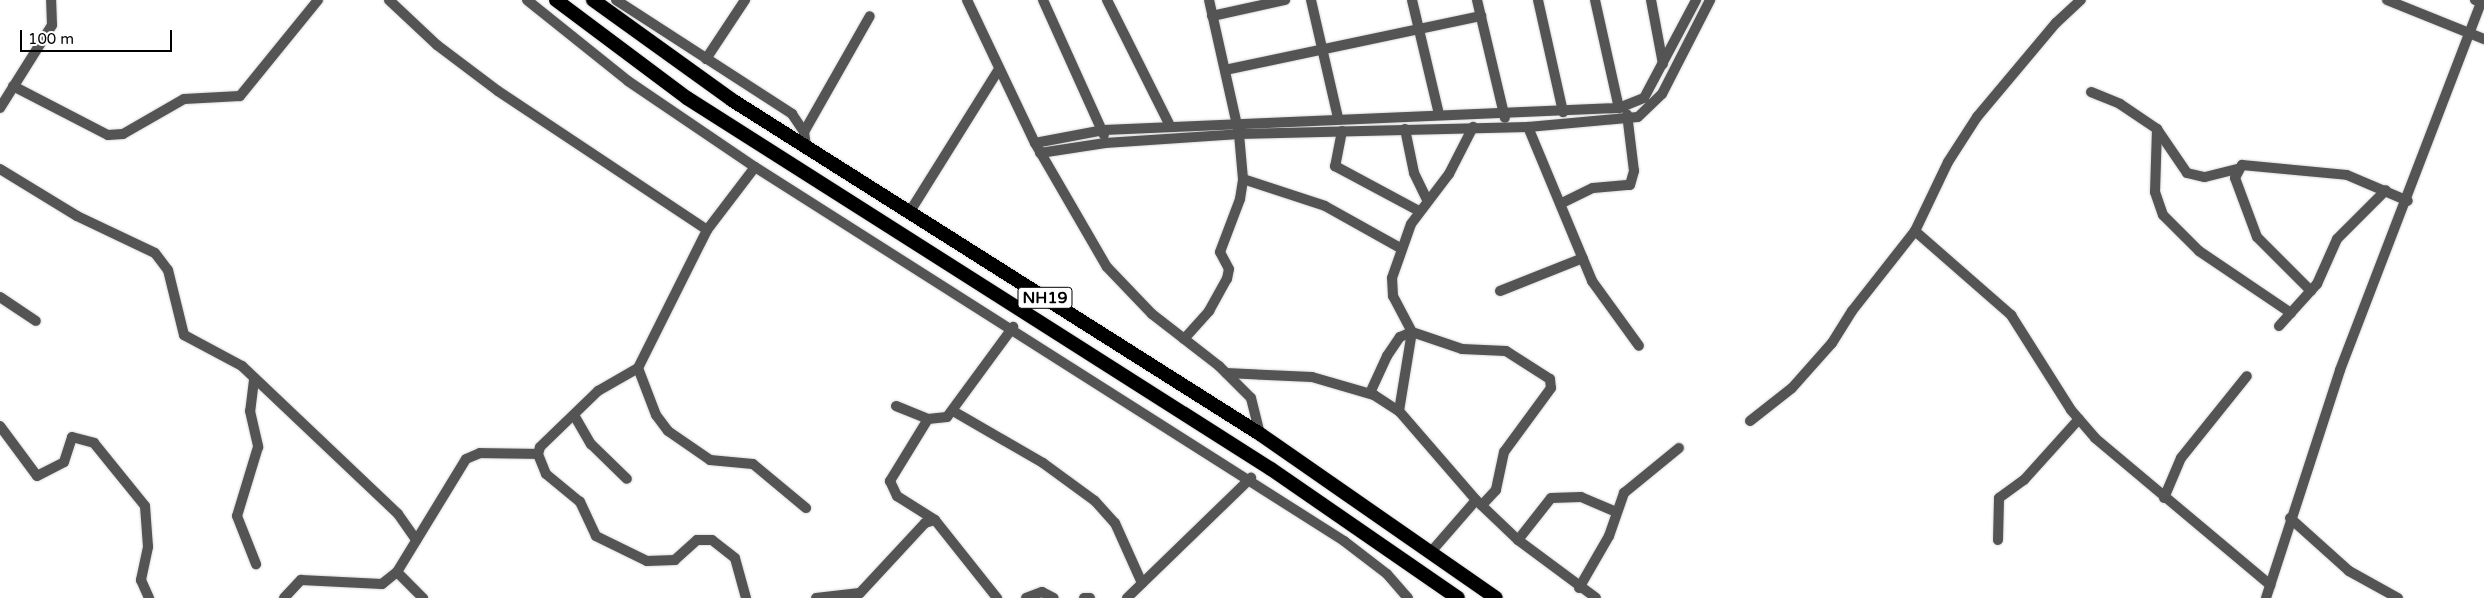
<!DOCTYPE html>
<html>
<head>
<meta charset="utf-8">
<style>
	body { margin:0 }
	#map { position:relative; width:2484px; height:598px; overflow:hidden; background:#fff; font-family:"Varela Round",sans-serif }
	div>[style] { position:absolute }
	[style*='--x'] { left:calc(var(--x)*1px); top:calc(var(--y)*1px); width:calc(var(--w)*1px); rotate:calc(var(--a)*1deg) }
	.roads { filter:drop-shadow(0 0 1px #dbdbdb) drop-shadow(0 0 1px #dbdbdb) }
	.minor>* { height:10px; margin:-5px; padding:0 5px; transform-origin:5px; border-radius:5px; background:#545454 }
	.tertiary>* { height:10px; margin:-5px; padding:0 5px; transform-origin:5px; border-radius:5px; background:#545454 }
	.trunk>* { height:14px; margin:-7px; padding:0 7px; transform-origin:7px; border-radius:7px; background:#000 }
	span { translate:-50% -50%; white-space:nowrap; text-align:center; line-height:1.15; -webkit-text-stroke:4px #fff; paint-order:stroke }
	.shield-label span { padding:1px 4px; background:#fff; border:1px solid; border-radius:4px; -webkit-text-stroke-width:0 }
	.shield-label { font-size:16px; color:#000; font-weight:700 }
	.scale { position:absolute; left:20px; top:30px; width:152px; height:22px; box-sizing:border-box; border:2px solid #000; border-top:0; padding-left:6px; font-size:15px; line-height:18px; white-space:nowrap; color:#000; -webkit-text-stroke:4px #fff; paint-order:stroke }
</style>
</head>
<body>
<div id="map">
	<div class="roads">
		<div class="minor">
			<div style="--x:389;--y:0;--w:66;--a:43.2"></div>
			<div style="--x:437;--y:45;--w:76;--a:37"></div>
			<div style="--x:498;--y:91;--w:251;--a:33.6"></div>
			<div style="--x:527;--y:0;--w:129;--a:38.7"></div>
			<div style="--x:628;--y:81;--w:153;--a:34.1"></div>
			<div style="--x:755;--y:167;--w:698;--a:32.41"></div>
			<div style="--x:1344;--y:541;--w:54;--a:37.5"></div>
			<div style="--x:1387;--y:574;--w:32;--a:49"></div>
			<div style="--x:616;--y:0;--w:210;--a:32.9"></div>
			<div style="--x:792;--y:114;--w:22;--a:56"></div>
			<div style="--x:804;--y:132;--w:15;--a:82"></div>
			<div style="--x:1043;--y:0;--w:148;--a:65.7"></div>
			<div style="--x:1107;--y:0;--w:141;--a:63.4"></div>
			<div style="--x:1311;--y:0;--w:121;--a:77.1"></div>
			<div style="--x:1412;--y:0;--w:117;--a:76.7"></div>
			<div style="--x:1477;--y:0;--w:121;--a:76.7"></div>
			<div style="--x:1538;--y:0;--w:115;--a:77.4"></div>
			<div style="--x:1595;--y:0;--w:111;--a:77.5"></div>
			<div style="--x:1651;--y:0;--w:65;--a:79.4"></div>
			<div style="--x:2387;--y:0;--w:105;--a:21.9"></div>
			<div style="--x:1212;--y:16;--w:75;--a:-12.4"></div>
			<div style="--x:706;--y:59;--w:71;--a:-56.5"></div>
			<div style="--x:1225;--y:70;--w:262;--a:-11.9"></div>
			<div style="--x:13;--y:86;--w:107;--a:27.3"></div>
			<div style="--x:108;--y:135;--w:15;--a:-4"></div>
			<div style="--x:123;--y:134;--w:70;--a:-29.8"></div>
			<div style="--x:184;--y:99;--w:56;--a:-3.1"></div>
			<div style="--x:240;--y:96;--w:124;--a:-50.9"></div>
			<div style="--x:2091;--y:92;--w:31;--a:22"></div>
			<div style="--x:2120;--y:104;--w:45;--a:34"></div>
			<div style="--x:2157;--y:129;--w:53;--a:55.7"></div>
			<div style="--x:2187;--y:173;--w:18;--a:13"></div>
			<div style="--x:2205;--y:177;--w:33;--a:-14"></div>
			<div style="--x:0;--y:108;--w:98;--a:-57.9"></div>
			<div style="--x:52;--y:25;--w:25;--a:-92"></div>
			<div style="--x:1528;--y:127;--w:167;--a:67.4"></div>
			<div style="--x:1592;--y:281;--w:80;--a:54.1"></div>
			<div style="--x:1405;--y:129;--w:45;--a:78.4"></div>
			<div style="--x:1414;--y:173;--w:30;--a:64"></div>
			<div style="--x:2157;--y:129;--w:63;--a:91.8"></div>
			<div style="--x:2155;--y:192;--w:24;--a:71"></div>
			<div style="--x:2163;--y:215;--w:51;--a:45"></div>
			<div style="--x:2199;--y:251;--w:111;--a:34"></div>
			<div style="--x:1342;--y:131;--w:36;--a:101"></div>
			<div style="--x:1335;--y:166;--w:95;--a:28.2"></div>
			<div style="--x:804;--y:132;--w:133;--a:-60.4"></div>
			<div style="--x:1035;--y:143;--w:70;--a:-10.7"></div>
			<div style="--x:1104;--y:130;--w:515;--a:-2.45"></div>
			<div style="--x:1619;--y:108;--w:27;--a:-22"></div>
			<div style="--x:1644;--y:98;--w:111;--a:-62"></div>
			<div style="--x:1040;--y:153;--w:66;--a:-8.7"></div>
			<div style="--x:1105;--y:143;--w:134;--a:-3.8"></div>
			<div style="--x:1239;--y:134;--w:289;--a:-1.4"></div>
			<div style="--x:1528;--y:127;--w:110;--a:-5.2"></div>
			<div style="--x:1638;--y:117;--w:33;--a:-44"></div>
			<div style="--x:1662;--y:94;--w:106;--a:-62.9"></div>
			<div style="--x:0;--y:169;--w:90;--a:31.4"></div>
			<div style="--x:77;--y:216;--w:86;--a:25.4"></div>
			<div style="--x:155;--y:253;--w:21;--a:53"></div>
			<div style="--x:168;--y:270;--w:67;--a:76.2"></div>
			<div style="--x:184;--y:335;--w:66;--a:28.1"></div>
			<div style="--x:242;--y:366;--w:215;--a:43.5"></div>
			<div style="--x:398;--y:514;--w:32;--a:55"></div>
			<div style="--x:1243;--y:179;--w:86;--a:18.2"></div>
			<div style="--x:1325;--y:206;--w:86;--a:29.2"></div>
			<div style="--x:1562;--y:203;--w:34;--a:-26"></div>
			<div style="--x:1593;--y:188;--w:37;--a:-5"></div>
			<div style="--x:1630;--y:185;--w:15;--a:-74"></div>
			<div style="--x:1634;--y:171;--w:57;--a:-97"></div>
			<div style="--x:909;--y:213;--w:170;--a:-58"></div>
			<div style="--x:1915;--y:231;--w:128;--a:41.2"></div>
			<div style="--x:2011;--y:315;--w:112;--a:57.7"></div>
			<div style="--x:2071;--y:410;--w:37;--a:49"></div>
			<div style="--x:2095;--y:438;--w:229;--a:40"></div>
			<div style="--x:1500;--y:291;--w:89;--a:-21.7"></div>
			<div style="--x:2311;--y:291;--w:76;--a:-135"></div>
			<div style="--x:2257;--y:237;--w:63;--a:-110.4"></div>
			<div style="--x:2235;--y:178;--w:15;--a:-62"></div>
			<div style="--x:2242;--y:165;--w:105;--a:5.4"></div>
			<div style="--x:2347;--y:175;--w:66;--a:23.1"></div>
			<div style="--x:0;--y:297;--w:43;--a:33.7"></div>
			<div style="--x:2279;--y:326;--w:57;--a:-47.9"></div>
			<div style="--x:2317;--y:284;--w:49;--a:-66"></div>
			<div style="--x:2337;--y:239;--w:69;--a:-45"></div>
			<div style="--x:1184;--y:339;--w:38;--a:-48"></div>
			<div style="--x:1209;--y:311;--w:37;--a:-61"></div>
			<div style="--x:1227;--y:279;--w:10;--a:-79"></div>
			<div style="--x:1229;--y:269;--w:19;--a:-118"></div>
			<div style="--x:1220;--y:252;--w:57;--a:-69.3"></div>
			<div style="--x:1240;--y:199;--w:20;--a:-81"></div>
			<div style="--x:1243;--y:179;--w:45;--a:-95.1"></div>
			<div style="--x:1239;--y:134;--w:137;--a:-102.6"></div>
			<div style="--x:638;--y:368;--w:50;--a:69"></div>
			<div style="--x:656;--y:415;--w:20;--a:53"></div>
			<div style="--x:668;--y:431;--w:51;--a:34.6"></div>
			<div style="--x:710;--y:460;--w:43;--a:5.3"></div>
			<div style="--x:753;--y:464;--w:69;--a:39.7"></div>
			<div style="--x:1226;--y:373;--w:86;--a:2.7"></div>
			<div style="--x:1312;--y:377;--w:65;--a:16.2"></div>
			<div style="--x:1374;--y:395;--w:30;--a:33"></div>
			<div style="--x:1399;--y:411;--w:118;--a:49.1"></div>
			<div style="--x:1476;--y:500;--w:58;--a:43.6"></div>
			<div style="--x:1518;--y:540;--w:97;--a:36.6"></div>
			<div style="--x:254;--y:380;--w:31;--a:97"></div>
			<div style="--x:250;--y:411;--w:37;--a:77"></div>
			<div style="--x:258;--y:447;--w:72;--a:106.9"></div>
			<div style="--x:237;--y:516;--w:52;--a:68.4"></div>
			<div style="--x:1370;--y:393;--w:41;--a:-65.3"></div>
			<div style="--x:1387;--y:356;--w:23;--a:-56"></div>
			<div style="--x:1400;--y:337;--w:13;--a:-23"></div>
			<div style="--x:1412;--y:332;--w:53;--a:18.8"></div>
			<div style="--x:1462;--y:349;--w:44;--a:2.6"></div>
			<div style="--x:1506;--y:351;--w:52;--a:32.5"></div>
			<div style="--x:1550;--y:379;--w:9;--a:84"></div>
			<div style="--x:1551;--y:388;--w:79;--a:126.3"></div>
			<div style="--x:1504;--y:452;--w:39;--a:102"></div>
			<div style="--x:1496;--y:490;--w:21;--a:133"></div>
			<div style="--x:896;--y:406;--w:35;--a:22"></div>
			<div style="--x:928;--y:419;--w:19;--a:-6"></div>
			<div style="--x:947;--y:417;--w:112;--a:-53.7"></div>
			<div style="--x:953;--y:411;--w:104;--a:30"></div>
			<div style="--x:1043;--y:463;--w:64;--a:36.2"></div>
			<div style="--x:1095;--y:501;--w:30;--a:48"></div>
			<div style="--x:1115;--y:523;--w:66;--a:65.8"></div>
			<div style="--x:1399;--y:411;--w:80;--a:-80.7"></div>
			<div style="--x:1412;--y:332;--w:41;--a:-117.8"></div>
			<div style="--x:1393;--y:296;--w:18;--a:-93"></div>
			<div style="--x:1392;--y:278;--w:57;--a:-70.6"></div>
			<div style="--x:1411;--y:224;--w:63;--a:-52.8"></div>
			<div style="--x:1449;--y:174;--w:53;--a:-62.9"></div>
			<div style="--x:574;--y:415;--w:34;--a:60"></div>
			<div style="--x:591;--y:444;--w:50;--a:44.2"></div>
			<div style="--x:928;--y:419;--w:73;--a:121.5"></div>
			<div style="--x:890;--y:481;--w:17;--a:65"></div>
			<div style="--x:897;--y:496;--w:45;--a:32.3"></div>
			<div style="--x:1750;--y:421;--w:53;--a:-38.2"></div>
			<div style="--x:1792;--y:388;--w:60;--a:-48.4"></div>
			<div style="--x:1832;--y:343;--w:38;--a:-58"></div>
			<div style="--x:1852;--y:311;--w:102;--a:-51.8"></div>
			<div style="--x:1915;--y:231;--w:76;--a:-64.4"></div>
			<div style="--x:1948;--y:162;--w:54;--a:-57.2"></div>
			<div style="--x:1977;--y:117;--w:123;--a:-50"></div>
			<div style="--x:2056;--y:23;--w:34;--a:-43"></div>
			<div style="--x:0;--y:426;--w:62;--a:53.5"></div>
			<div style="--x:37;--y:476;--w:30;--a:-27"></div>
			<div style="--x:64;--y:462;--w:26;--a:-72"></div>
			<div style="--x:72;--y:437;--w:23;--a:15"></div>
			<div style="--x:94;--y:443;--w:81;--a:51"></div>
			<div style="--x:145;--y:506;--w:41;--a:85.8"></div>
			<div style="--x:148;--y:547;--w:34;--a:102"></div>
			<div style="--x:141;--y:580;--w:20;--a:66"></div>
			<div style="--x:2164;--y:498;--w:43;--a:-67"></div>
			<div style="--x:2181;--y:458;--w:105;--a:-51.2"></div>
			<div style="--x:2290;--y:518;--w:79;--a:41.9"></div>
			<div style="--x:2349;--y:571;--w:56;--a:28.9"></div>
			<div style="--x:1518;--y:540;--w:53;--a:-51.8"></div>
			<div style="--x:1551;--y:498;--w:30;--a:-2"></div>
			<div style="--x:1581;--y:497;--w:38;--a:23"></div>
			<div style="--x:1998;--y:540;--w:42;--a:-88.6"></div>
			<div style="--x:1999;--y:498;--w:31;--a:-36"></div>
			<div style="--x:2024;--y:480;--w:82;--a:-48"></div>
			<div style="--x:1430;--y:553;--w:70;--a:-49"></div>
			<div style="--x:397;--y:572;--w:37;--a:45"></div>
			<div style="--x:1579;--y:588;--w:60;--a:-60"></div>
			<div style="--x:1609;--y:536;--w:46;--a:-70.8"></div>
			<div style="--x:1624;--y:493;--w:71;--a:-39.3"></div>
			<div style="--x:284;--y:598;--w:25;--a:-47"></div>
			<div style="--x:301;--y:580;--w:81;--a:2.8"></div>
			<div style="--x:382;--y:584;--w:19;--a:-39"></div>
			<div style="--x:397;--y:572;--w:132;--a:-58.6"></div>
			<div style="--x:466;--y:459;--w:15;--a:-23"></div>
			<div style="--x:480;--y:453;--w:58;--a:1"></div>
			<div style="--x:746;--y:598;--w:41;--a:-105.4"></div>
			<div style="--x:735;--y:558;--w:29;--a:-142"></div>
			<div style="--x:712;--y:540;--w:15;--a:180"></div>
			<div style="--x:697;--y:540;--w:30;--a:138"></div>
			<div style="--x:675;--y:560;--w:28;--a:178"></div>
			<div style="--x:647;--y:561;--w:57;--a:-153.9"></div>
			<div style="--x:596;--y:536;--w:38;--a:-115"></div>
			<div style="--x:580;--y:502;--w:44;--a:-140.5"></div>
			<div style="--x:546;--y:474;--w:22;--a:-112"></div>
			<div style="--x:538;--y:454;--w:7;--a:-74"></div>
			<div style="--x:540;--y:447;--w:81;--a:-44"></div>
			<div style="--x:598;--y:391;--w:46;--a:-29.9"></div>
			<div style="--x:638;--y:368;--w:154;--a:-63.4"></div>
			<div style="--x:707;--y:230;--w:79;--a:-52.7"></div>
			<div style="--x:816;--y:598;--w:44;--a:-6.5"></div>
			<div style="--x:860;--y:593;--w:96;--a:-47.1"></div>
			<div style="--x:925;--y:523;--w:10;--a:-17"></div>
			<div style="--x:935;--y:520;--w:100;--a:51.5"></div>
			<div style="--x:1026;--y:598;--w:17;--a:-21"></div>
			<div style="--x:1042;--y:592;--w:13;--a:27"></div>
			<div style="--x:1084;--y:598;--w:6;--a:0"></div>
			<div style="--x:1127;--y:598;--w:173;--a:-44.1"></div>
			<div style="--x:2266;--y:598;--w:240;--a:-72"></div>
			<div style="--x:2340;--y:370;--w:396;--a:-69"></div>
		</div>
		<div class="tertiary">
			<div style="--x:967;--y:0;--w:158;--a:64.6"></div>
			<div style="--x:1035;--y:143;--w:143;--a:59.9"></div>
			<div style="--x:1107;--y:267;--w:65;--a:46.2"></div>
			<div style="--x:1152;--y:314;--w:85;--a:37.8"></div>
			<div style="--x:1219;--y:366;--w:45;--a:45"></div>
			<div style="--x:1251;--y:398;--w:37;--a:76"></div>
			<div style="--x:2475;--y:0;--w:9;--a:18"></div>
		</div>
		<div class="trunk">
			<div style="--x:556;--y:0;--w:164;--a:36.8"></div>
			<div style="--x:687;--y:98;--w:692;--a:32.43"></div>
			<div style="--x:1271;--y:469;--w:227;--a:34.6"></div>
			<div style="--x:593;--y:0;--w:171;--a:35.7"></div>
			<div style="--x:732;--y:100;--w:625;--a:32.32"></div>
			<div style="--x:1260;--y:434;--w:287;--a:34.8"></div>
		</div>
	</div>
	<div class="shield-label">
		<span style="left:1045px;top:298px">NH19</span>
	</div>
	<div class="scale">100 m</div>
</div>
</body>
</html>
